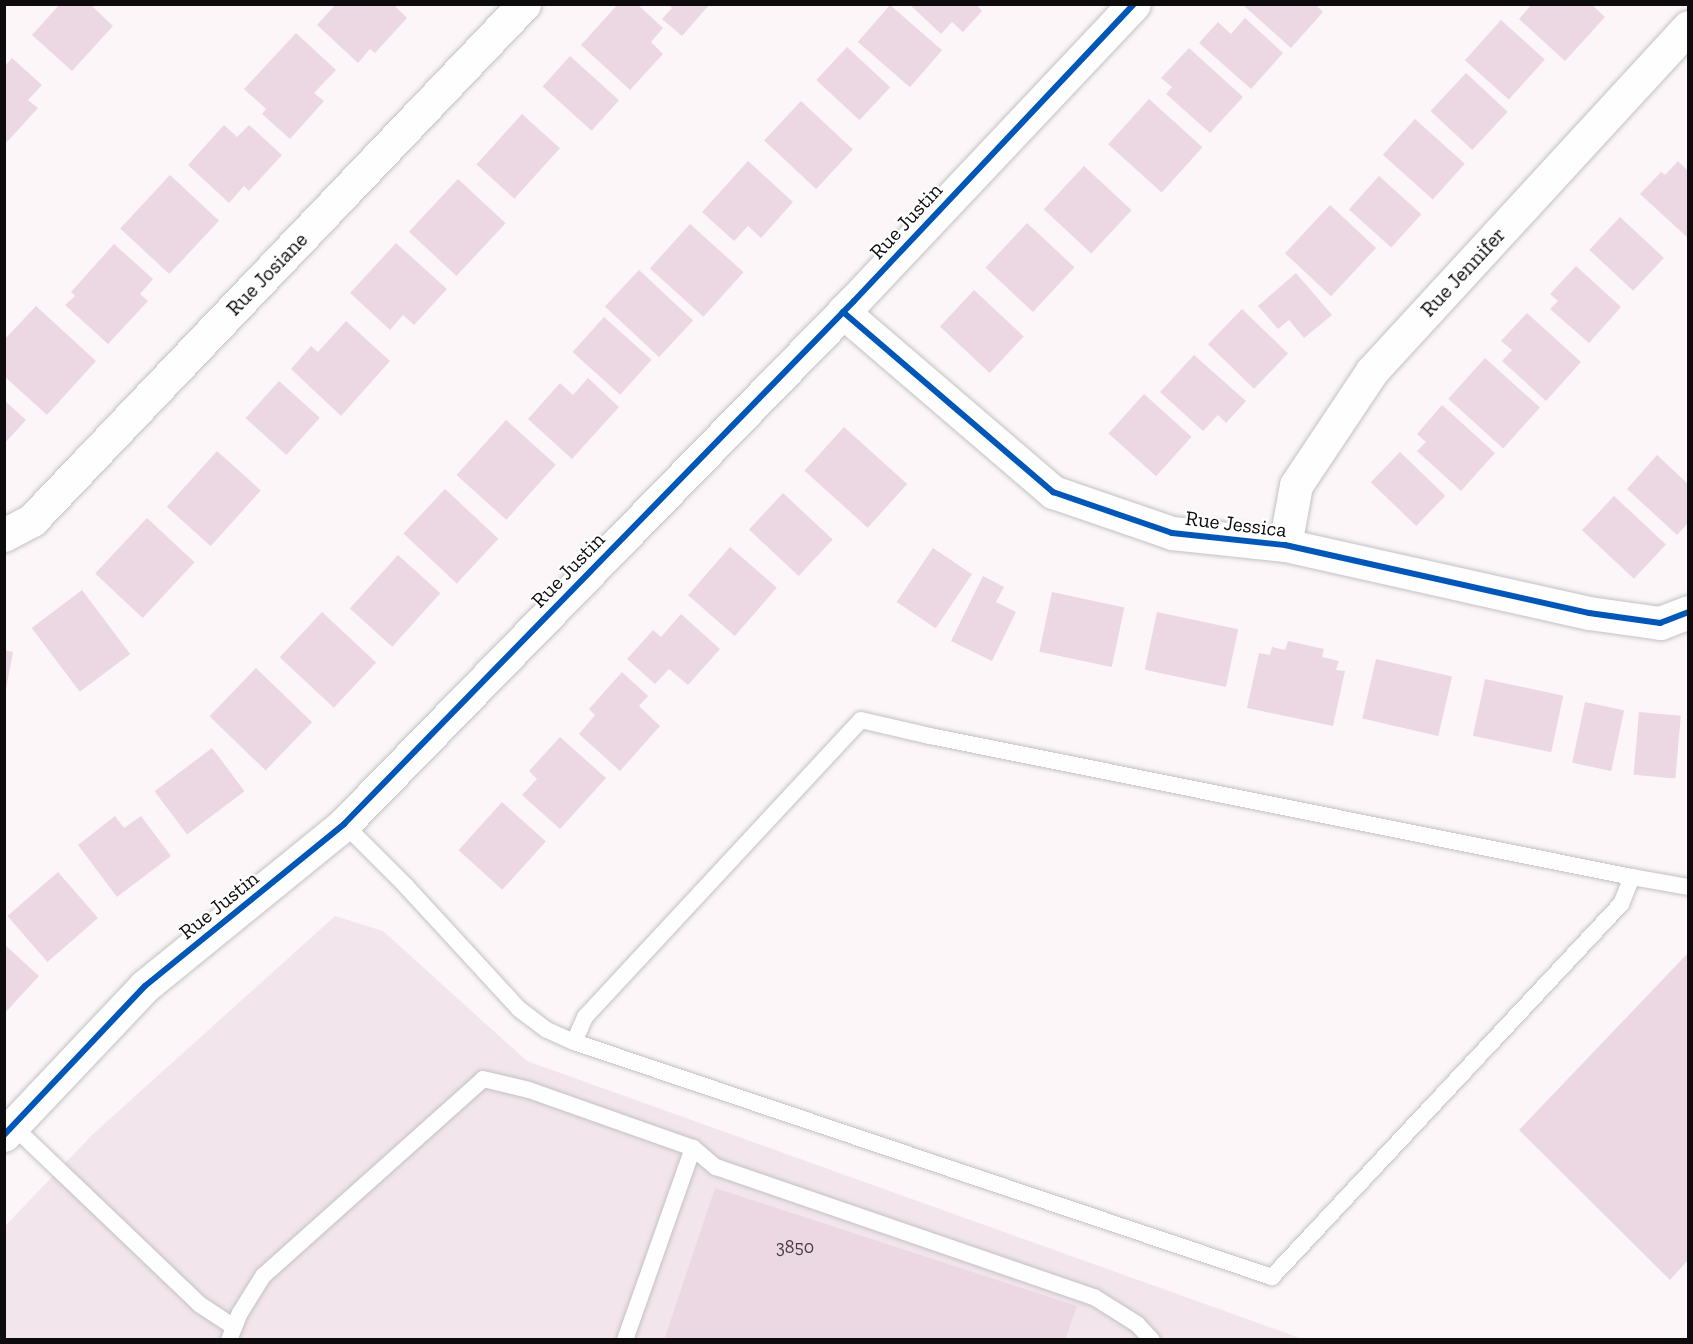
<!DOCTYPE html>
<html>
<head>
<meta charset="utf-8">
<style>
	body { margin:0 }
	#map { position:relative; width:1693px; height:1344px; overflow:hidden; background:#fcf6f9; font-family:"Zilla Slab",serif }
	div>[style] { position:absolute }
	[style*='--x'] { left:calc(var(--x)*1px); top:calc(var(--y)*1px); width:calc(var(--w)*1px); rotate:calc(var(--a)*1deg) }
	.built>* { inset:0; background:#f2e6ec }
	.building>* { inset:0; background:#ecd8e2; transform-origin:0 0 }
	.roads { filter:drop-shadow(0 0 2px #c4c1c3) drop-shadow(0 0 2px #c4c1c3) }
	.lane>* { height:16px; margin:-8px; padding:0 8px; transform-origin:8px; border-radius:8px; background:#fffefe }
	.street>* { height:33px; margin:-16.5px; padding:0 16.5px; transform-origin:16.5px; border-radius:16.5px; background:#fffefe }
	.cycleway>* { height:6px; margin:-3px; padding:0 3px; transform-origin:3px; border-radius:3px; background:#0057b8 }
	span { translate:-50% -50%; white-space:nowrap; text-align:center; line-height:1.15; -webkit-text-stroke:4.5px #fff; paint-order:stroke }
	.number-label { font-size:18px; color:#463e42 }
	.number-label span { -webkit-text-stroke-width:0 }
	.street-label { font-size:21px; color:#0e0b0c }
	.frame { position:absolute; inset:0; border:6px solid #0e0b0c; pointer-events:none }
</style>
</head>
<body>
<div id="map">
	<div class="built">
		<div style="clip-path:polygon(335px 916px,383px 931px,527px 1061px,1303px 1339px,5px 1340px,5px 1226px,93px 1134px)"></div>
	</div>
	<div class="building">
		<div style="clip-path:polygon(60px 4px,90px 4px,113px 26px,72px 71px,32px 35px)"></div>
		<div style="clip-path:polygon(336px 4px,393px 4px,407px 18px,375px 53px,370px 49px,358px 63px,317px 25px)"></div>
		<div style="clip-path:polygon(618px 4px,637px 4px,663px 28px,651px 42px,663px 54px,630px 90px,581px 45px)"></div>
		<div style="clip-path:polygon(668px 4px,710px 4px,682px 36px,662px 19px,672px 8px)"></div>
		<div style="clip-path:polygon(909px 4px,976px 4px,982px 11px,963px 32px,952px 22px,941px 34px)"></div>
		<div style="clip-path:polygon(1242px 4px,1315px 4px,1323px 12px,1291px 48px)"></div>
		<div style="clip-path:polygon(1532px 4px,1591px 4px,1605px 17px,1565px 61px,1519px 19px)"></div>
		<div style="left:890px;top:5px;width:69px;height:49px;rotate:41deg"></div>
		<div style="clip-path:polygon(1245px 18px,1283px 53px,1251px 89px,1199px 43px,1218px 22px,1231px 34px)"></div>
		<div style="left:1501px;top:20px;width:59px;height:54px;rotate:42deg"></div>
		<div style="clip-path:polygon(296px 33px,336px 70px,314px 93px,324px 101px,290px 139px,262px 114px,266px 109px,244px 89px)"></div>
		<div style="left:847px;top:47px;width:59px;height:45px;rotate:43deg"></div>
		<div style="clip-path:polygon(1189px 48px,1243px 97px,1210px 133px,1166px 94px,1172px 87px,1161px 78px)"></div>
		<div style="left:570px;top:56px;width:66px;height:41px;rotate:42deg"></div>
		<div style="clip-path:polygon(12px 58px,42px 85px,28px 100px,38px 108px,7px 142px,4px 140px,4px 67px)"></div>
		<div style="left:1466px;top:73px;width:57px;height:52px;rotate:43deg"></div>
		<div style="left:1149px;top:99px;width:72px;height:61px;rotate:42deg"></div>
		<div style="left:801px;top:101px;width:71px;height:54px;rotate:43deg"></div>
		<div style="left:522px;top:114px;width:51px;height:68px;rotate:42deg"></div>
		<div style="left:1415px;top:119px;width:67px;height:48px;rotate:42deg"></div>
		<div style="clip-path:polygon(224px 125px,237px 137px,249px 125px,282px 155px,249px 191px,244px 186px,229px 203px,188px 165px)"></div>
		<div style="clip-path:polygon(748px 161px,793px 202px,761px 238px,748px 226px,734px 241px,702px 212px)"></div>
		<div style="clip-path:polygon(1678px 161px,1688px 171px,1688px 238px,1640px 194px,1661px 172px,1665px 175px)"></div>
		<div style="left:1084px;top:166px;width:65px;height:59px;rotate:43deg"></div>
		<div style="left:170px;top:175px;width:67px;height:73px;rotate:43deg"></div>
		<div style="left:1379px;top:176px;width:57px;height:45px;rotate:42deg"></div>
		<div style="left:458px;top:179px;width:65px;height:72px;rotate:43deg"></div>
		<div style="left:1330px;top:205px;width:63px;height:66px;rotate:43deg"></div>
		<div style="left:1620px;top:217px;width:60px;height:45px;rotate:43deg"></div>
		<div style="left:1027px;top:223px;width:65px;height:61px;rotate:43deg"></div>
		<div style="left:690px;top:224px;width:72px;height:60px;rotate:42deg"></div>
		<div style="clip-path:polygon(396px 243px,447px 289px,414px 325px,403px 315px,390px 330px,350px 293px)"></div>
		<div style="clip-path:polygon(114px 244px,153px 279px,140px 294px,148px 301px,108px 344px,65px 305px,75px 296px,71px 292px)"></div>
		<div style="clip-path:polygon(1576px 266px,1621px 307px,1589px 343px,1550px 309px,1558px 301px,1550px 294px)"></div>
		<div style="left:639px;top:270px;width:74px;height:50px;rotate:43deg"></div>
		<div style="clip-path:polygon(1296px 273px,1332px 315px,1304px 338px,1289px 320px,1278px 329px,1258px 306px)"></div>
		<div style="left:974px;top:290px;width:68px;height:50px;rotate:43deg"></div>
		<div style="clip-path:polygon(36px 306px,96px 361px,47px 415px,4px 376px,4px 340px)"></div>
		<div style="left:1242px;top:309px;width:64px;height:49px;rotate:44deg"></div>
		<div style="clip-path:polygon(1527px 313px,1581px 362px,1546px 401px,1502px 361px,1512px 350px,1501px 341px)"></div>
		<div style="left:604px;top:317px;width:64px;height:47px;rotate:42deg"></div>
		<div style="clip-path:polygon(346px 321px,390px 361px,341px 416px,291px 369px,311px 346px,318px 352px)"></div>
		<div style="clip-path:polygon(1194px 355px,1246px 401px,1226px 423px,1218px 415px,1203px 431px,1160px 392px)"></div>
		<div style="left:1485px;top:358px;width:74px;height:55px;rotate:42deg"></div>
		<div style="clip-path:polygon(588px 378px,619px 407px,572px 459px,528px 419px,560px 383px,573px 395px)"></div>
		<div style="left:279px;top:381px;width:55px;height:50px;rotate:42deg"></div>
		<div style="left:1144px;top:394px;width:64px;height:53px;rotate:42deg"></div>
		<div style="clip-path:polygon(4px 400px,26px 420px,4px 444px)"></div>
		<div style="clip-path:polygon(1442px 405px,1495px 453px,1461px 491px,1417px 451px,1426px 442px,1417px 434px)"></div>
		<div style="left:506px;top:420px;width:67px;height:74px;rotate:42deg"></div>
		<div style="left:844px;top:427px;width:85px;height:59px;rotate:42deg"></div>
		<div style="left:217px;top:451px;width:59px;height:75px;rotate:42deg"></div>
		<div style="left:1400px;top:452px;width:63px;height:42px;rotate:44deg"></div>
		<div style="clip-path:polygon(1657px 455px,1688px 484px,1688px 523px,1677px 535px,1627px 489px)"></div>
		<div style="left:445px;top:489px;width:73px;height:61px;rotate:43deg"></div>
		<div style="left:783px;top:493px;width:68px;height:50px;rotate:43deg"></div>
		<div style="left:1614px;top:496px;width:71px;height:47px;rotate:43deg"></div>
		<div style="left:147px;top:518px;width:65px;height:76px;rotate:43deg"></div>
		<div style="left:730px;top:547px;width:62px;height:64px;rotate:41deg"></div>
		<div style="left:933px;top:548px;width:47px;height:65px;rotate:34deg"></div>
		<div style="left:398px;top:555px;width:57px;height:72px;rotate:42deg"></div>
		<div style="clip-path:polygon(983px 576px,1004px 587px,996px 602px,1016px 612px,992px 661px,951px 641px)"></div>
		<div style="left:82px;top:590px;width:80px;height:63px;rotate:53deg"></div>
		<div style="left:1052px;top:592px;width:74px;height:61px;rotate:12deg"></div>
		<div style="left:322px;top:612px;width:74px;height:62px;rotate:43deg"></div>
		<div style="left:1157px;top:612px;width:83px;height:59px;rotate:12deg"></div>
		<div style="clip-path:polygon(681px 614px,720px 649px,688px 685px,669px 669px,655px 684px,627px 659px,653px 630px,661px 637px)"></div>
		<div style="clip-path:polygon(1288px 641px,1324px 649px,1322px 657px,1339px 661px,1336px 670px,1345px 671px,1333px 726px,1247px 708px,1259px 653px,1270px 655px,1272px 647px,1285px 650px)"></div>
		<div style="clip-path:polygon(4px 650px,13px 652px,6px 689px,4px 689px)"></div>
		<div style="left:1376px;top:659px;width:78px;height:61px;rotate:13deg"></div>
		<div style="left:256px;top:668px;width:78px;height:67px;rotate:44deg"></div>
		<div style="clip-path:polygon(622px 672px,648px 696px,639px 706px,660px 726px,620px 771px,579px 734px,595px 715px,589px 709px)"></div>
		<div style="left:1485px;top:679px;width:80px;height:58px;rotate:12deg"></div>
		<div style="left:1585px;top:702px;width:40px;height:62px;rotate:12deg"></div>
		<div style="left:1639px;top:712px;width:42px;height:63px;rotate:5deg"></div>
		<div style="clip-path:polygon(560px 737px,606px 778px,560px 829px,522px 795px,537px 779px,529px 771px)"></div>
		<div style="left:212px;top:748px;width:54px;height:72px;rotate:53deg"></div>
		<div style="left:502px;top:802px;width:59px;height:65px;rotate:42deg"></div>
		<div style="clip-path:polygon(115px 816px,124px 828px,141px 816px,171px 856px,117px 897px,78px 845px)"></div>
		<div style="left:58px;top:872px;width:61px;height:67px;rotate:49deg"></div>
		<div style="clip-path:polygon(4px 944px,39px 976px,4px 1014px)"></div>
		<div style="clip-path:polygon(1688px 953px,1688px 1260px,1670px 1280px,1519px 1130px)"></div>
		<div style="clip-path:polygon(715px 1188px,1077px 1306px,1065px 1340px,664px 1340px)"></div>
	</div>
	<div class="roads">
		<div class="lane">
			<div style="--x:861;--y:720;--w:71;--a:13.1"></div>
			<div style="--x:930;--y:736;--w:716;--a:11.36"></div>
			<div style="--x:1632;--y:877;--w:29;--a:112"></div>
			<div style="--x:1621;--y:904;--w:511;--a:133.1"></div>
			<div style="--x:1272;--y:1277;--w:736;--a:-161.39"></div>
			<div style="--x:574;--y:1042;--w:27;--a:-66"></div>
			<div style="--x:585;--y:1017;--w:405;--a:-47.1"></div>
			<div style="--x:344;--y:824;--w:86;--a:45"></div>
			<div style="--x:405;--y:885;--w:168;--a:47.4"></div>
			<div style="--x:519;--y:1009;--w:35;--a:37"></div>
			<div style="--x:547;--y:1030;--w:30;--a:24"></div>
			<div style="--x:1632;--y:877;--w:57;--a:10.1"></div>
			<div style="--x:13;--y:1126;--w:257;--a:43.7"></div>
			<div style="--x:199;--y:1304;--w:42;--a:33.3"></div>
			<div style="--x:229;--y:1340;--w:29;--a:-68"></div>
			<div style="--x:240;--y:1313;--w:44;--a:-58.1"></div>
			<div style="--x:263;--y:1276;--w:295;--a:-41.8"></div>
			<div style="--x:483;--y:1079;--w:47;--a:13.4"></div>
			<div style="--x:529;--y:1090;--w:174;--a:19.5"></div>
			<div style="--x:693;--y:1148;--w:30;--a:40"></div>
			<div style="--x:716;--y:1167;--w:400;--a:19"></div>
			<div style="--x:1094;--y:1297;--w:51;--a:32.1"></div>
			<div style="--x:1137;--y:1324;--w:22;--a:47"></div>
			<div style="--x:625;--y:1340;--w:204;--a:-70.5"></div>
		</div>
		<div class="street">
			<div style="--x:843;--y:312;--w:277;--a:40.6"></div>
			<div style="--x:1053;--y:492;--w:126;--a:19"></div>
			<div style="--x:1172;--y:533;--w:114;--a:6.1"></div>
			<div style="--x:1285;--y:545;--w:312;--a:12.6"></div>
			<div style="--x:1589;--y:613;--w:72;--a:8"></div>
			<div style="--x:1660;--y:623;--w:30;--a:-21"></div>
			<div style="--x:4;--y:535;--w:32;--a:-28"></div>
			<div style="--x:32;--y:520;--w:713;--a:-46.36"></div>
			<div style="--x:1285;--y:545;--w:61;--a:-79.6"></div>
			<div style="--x:1296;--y:485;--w:137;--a:-56.3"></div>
			<div style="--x:1372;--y:371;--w:467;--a:-47.4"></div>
			<div style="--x:4;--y:1135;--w:205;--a:-46.6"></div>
			<div style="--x:145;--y:986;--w:257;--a:-39.1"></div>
			<div style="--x:344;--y:824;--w:730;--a:-45.72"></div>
			<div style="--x:854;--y:301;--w:408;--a:-46.7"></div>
		</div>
	</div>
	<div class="cycleway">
		<div style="--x:843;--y:312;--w:277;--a:40.6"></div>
		<div style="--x:1053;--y:492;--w:126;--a:19"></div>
		<div style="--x:1172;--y:533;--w:114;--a:6.1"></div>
		<div style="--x:1285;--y:545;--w:312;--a:12.6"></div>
		<div style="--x:1589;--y:613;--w:72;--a:8"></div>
		<div style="--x:1660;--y:623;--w:30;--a:-21"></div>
		<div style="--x:4;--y:1135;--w:205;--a:-46.6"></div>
		<div style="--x:145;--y:986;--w:257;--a:-39.1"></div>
		<div style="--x:344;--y:824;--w:730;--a:-45.72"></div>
		<div style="--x:854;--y:301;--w:408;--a:-46.7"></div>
	</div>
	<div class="number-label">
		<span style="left:795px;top:1247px">3850</span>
	</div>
	<div class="street-label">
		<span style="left:906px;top:221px;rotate:-47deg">Rue Justin</span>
		<span style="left:1463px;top:272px;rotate:-47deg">Rue Jennifer</span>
		<span style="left:267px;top:274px;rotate:-46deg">Rue Josiane</span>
		<span style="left:1236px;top:524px;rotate:7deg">Rue Jessica</span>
		<span style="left:568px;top:570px;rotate:-46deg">Rue Justin</span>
		<span style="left:219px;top:905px;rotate:-39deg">Rue Justin</span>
	</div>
	<div class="frame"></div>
</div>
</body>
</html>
